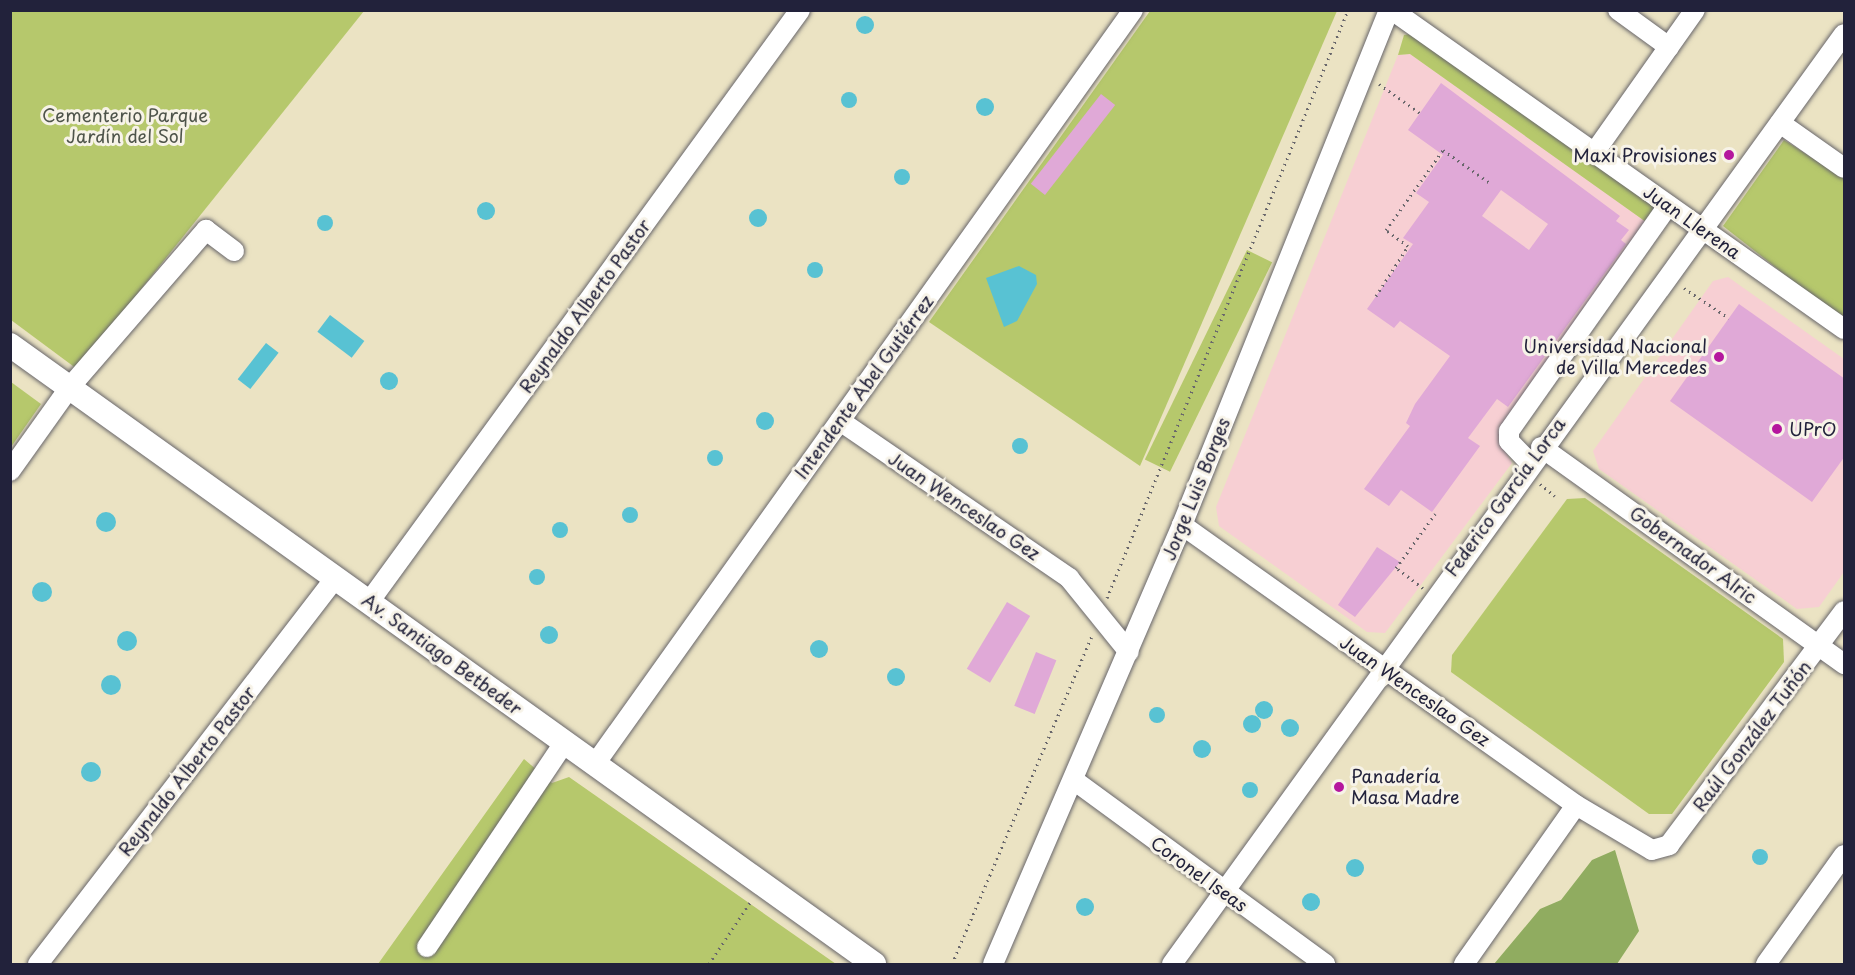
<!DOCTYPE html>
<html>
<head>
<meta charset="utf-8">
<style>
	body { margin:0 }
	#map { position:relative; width:1855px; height:975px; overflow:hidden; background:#ebe3c3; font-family:"Playpen Sans",sans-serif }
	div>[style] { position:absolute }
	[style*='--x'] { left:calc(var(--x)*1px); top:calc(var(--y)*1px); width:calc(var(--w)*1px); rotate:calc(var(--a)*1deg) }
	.built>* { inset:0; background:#f7cfd3 }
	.green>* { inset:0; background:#b6c86c; transform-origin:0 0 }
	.forest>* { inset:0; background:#90ac60 }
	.water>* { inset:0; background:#58c2d3; transform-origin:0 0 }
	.round { border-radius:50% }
	.building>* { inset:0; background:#e0a9d7; transform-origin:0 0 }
	.path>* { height:3px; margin-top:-1.5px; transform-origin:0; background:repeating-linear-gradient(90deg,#68666b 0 1.5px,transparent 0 6px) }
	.roads { filter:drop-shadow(0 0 2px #68666b) drop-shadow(0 0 2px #68666b) }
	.minor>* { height:20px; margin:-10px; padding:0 10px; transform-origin:10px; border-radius:10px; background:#fff }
	.major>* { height:24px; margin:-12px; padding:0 12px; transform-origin:12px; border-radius:12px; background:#fff }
	.dots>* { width:16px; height:16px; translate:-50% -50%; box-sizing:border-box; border:3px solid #f7f3e8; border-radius:50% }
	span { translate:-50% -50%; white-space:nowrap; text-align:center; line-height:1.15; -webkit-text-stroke:6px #f7f3e8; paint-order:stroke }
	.park-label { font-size:18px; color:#4e544a }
	.poi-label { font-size:18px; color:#22223b }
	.right { translate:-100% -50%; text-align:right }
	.left { translate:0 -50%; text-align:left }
	.street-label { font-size:18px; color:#22223b }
	.frame { position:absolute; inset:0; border:12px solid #22223b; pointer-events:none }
</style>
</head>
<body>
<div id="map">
	<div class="built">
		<div style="clip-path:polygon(1410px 54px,1649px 224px,1501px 444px,1512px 463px,1385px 633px,1367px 632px,1219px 526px,1216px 507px,1398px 55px)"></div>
		<div style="clip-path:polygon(1728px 277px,1844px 359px,1844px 572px,1819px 607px,1797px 609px,1599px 469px,1593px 451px,1713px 281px)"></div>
	</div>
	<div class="green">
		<div style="clip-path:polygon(10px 11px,364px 11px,77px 369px,11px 320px)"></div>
		<div style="clip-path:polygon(1150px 11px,1337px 11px,1140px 466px,929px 322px)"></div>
		<div style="clip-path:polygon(1411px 34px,1664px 211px,1653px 227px,1410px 54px,1398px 55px,1404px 35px)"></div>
		<div style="clip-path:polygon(1784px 140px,1844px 178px,1844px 321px,1723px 226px)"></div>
		<div style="left:1247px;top:250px;width:28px;height:233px;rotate:26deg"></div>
		<div style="clip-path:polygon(11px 382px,41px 404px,11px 447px)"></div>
		<div style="clip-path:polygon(1585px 498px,1783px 639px,1784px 662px,1672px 814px,1649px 814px,1451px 672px,1452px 655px,1567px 499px)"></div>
		<div style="clip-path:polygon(524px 759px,552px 783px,569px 777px,836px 964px,378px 964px)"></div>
	</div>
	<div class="forest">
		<div style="clip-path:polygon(1615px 850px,1639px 931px,1617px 964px,1494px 964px,1540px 909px,1561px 900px,1592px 860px)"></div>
	</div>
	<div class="water">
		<div class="round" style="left:856px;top:16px;width:18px;height:18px"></div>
		<div class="round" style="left:841px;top:92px;width:16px;height:16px"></div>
		<div class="round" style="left:976px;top:98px;width:18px;height:18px"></div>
		<div class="round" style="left:894px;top:169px;width:16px;height:16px"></div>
		<div class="round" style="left:477px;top:202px;width:18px;height:18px"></div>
		<div class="round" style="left:749px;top:209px;width:18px;height:18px"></div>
		<div class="round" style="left:317px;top:215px;width:16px;height:16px"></div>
		<div class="round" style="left:807px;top:262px;width:16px;height:16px"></div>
		<div style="clip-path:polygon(1019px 266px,1036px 275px,1037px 284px,1017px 321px,1004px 327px,986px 278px)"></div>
		<div style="left:330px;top:315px;width:43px;height:21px;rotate:37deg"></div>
		<div style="left:266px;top:343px;width:16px;height:46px;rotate:38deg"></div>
		<div class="round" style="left:380px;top:372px;width:18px;height:18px"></div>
		<div class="round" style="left:756px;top:412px;width:18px;height:18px"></div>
		<div class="round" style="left:1012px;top:438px;width:16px;height:16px"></div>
		<div class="round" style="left:707px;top:450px;width:16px;height:16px"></div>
		<div class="round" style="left:622px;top:507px;width:16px;height:16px"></div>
		<div class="round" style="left:96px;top:512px;width:20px;height:20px"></div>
		<div class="round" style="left:552px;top:522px;width:16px;height:16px"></div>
		<div class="round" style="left:529px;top:569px;width:16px;height:16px"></div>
		<div class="round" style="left:32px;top:582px;width:20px;height:20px"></div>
		<div class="round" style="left:540px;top:626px;width:18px;height:18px"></div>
		<div class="round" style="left:117px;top:631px;width:20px;height:20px"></div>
		<div class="round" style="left:810px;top:640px;width:18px;height:18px"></div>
		<div class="round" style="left:887px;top:668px;width:18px;height:18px"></div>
		<div class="round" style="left:101px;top:675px;width:20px;height:20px"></div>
		<div class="round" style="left:1255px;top:701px;width:18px;height:18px"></div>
		<div class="round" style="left:1149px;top:707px;width:16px;height:16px"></div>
		<div class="round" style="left:1243px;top:715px;width:18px;height:18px"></div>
		<div class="round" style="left:1281px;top:719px;width:18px;height:18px"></div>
		<div class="round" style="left:1193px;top:740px;width:18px;height:18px"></div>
		<div class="round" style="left:81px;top:762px;width:20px;height:20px"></div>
		<div class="round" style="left:1242px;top:782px;width:16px;height:16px"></div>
		<div class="round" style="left:1752px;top:849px;width:16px;height:16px"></div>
		<div class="round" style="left:1346px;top:859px;width:18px;height:18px"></div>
		<div class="round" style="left:1302px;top:893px;width:18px;height:18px"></div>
		<div class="round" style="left:1076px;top:898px;width:18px;height:18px"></div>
	</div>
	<div class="building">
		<div style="clip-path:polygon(evenodd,1441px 83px,1620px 216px,1616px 221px,1629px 230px,1621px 240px,1626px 244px,1508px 407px,1497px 399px,1468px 438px,1480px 446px,1432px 512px,1401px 490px,1389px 506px,1364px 489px,1410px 426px,1406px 423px,1415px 404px,1450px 356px,1400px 321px,1394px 328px,1367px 309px,1413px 244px,1403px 238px,1429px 202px,1416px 193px,1443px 155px,1408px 130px,1441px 83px,1501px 190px,1548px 224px,1529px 250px,1482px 216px,1501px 190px)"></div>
		<div style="left:1101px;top:94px;width:18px;height:114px;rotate:38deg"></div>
		<div style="clip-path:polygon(1739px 304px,1845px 379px,1845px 456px,1812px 502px,1670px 401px)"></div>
		<div style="clip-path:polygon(1377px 547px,1400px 562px,1355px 617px,1338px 605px)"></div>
		<div style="left:1007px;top:602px;width:27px;height:78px;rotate:31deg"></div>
		<div style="left:1036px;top:652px;width:22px;height:58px;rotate:22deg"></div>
	</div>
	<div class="path">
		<div style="--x:1379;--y:84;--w:50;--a:35.3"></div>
		<div style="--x:1684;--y:288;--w:54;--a:33.7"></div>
		<div style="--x:1376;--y:296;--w:59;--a:-57.4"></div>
		<div style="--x:1408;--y:246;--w:27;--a:-144"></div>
		<div style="--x:1386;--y:230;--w:98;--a:-54.5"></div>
		<div style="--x:1443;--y:150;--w:57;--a:35.1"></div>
		<div style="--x:1540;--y:484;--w:19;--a:39"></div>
		<div style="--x:1423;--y:588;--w:34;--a:-143"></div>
		<div style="--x:1396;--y:568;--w:67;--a:-54.2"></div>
		<div style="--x:1107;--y:598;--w:635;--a:-67.71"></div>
		<div style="--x:709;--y:964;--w:76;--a:-56.3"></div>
		<div style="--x:952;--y:964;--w:358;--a:-66.9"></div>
	</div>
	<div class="roads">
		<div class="minor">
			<div style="--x:1392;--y:10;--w:553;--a:35.21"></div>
			<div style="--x:1618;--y:10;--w:63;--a:36"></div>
			<div style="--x:1780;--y:123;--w:78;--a:35.1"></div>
			<div style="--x:1594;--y:153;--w:175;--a:-54.8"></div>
			<div style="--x:840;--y:421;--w:278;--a:34.4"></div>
			<div style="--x:1069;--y:578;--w:95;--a:51"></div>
			<div style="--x:1541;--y:447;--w:373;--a:35.6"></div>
			<div style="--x:1530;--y:463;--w:30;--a:-134"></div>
			<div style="--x:1509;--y:441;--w:10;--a:-90"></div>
			<div style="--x:1509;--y:431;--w:276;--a:-54.8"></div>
			<div style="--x:10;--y:471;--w:103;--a:-54.5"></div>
			<div style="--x:70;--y:387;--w:208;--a:-49.1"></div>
			<div style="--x:206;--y:230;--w:35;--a:37"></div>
			<div style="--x:1182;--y:525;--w:483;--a:35.4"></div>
			<div style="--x:1576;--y:805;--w:88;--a:30.6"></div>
			<div style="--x:1652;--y:850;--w:18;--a:-16"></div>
			<div style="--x:1669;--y:845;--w:292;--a:-53.2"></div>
			<div style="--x:369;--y:602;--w:732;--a:-53.94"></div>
			<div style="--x:595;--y:764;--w:926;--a:-54.49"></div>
			<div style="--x:1075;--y:781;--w:310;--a:36.2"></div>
			<div style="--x:427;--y:947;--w:247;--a:-56.1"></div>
			<div style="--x:38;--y:964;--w:487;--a:-52.4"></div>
			<div style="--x:993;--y:964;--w:478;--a:-66.7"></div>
			<div style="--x:1182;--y:525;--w:555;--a:-68.1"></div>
			<div style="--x:1172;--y:964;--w:1147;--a:-54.15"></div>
			<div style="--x:1464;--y:964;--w:194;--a:-54.8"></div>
			<div style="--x:1766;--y:964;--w:134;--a:-54.4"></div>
		</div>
		<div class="major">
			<div style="--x:10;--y:345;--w:1063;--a:35.62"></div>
		</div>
	</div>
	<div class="dots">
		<div style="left:1729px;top:155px;background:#b5179e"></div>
		<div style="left:1719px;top:357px;background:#b5179e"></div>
		<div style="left:1777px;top:429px;background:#b5179e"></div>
		<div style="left:1339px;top:787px;background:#b5179e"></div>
	</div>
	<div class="park-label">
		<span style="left:125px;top:126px">Cementerio Parque<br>Jardín del Sol</span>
	</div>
	<div class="poi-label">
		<span class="right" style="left:1717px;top:155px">Maxi Provisiones</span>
		<span class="right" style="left:1707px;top:357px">Universidad Nacional<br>de Villa Mercedes</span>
		<span class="left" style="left:1789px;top:429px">UPrO</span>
		<span class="left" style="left:1351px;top:787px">Panadería<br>Masa Madre</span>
	</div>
	<div class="street-label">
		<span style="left:1692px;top:222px;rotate:35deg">Juan Llerena</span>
		<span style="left:585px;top:306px;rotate:-54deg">Reynaldo Alberto Pastor</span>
		<span style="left:864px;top:387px;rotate:-54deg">Intendente Abel Gutiérrez</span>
		<span style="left:1196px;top:489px;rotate:-68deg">Jorge Luis Borges</span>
		<span style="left:1505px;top:497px;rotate:-54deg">Federico García Lorca</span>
		<span style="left:964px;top:506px;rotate:34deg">Juan Wenceslao Gez</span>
		<span style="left:1693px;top:555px;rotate:36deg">Gobernador Alric</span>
		<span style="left:442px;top:654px;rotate:36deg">Av. Santiago Betbeder</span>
		<span style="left:1415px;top:691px;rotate:35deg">Juan Wenceslao Gez</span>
		<span style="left:1752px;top:736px;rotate:-53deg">Raúl González Tuñón</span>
		<span style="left:187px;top:771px;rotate:-52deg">Reynaldo Alberto Pastor</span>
		<span style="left:1199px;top:874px;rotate:36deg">Coronel Iseas</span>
	</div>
	<div class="frame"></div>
</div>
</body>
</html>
